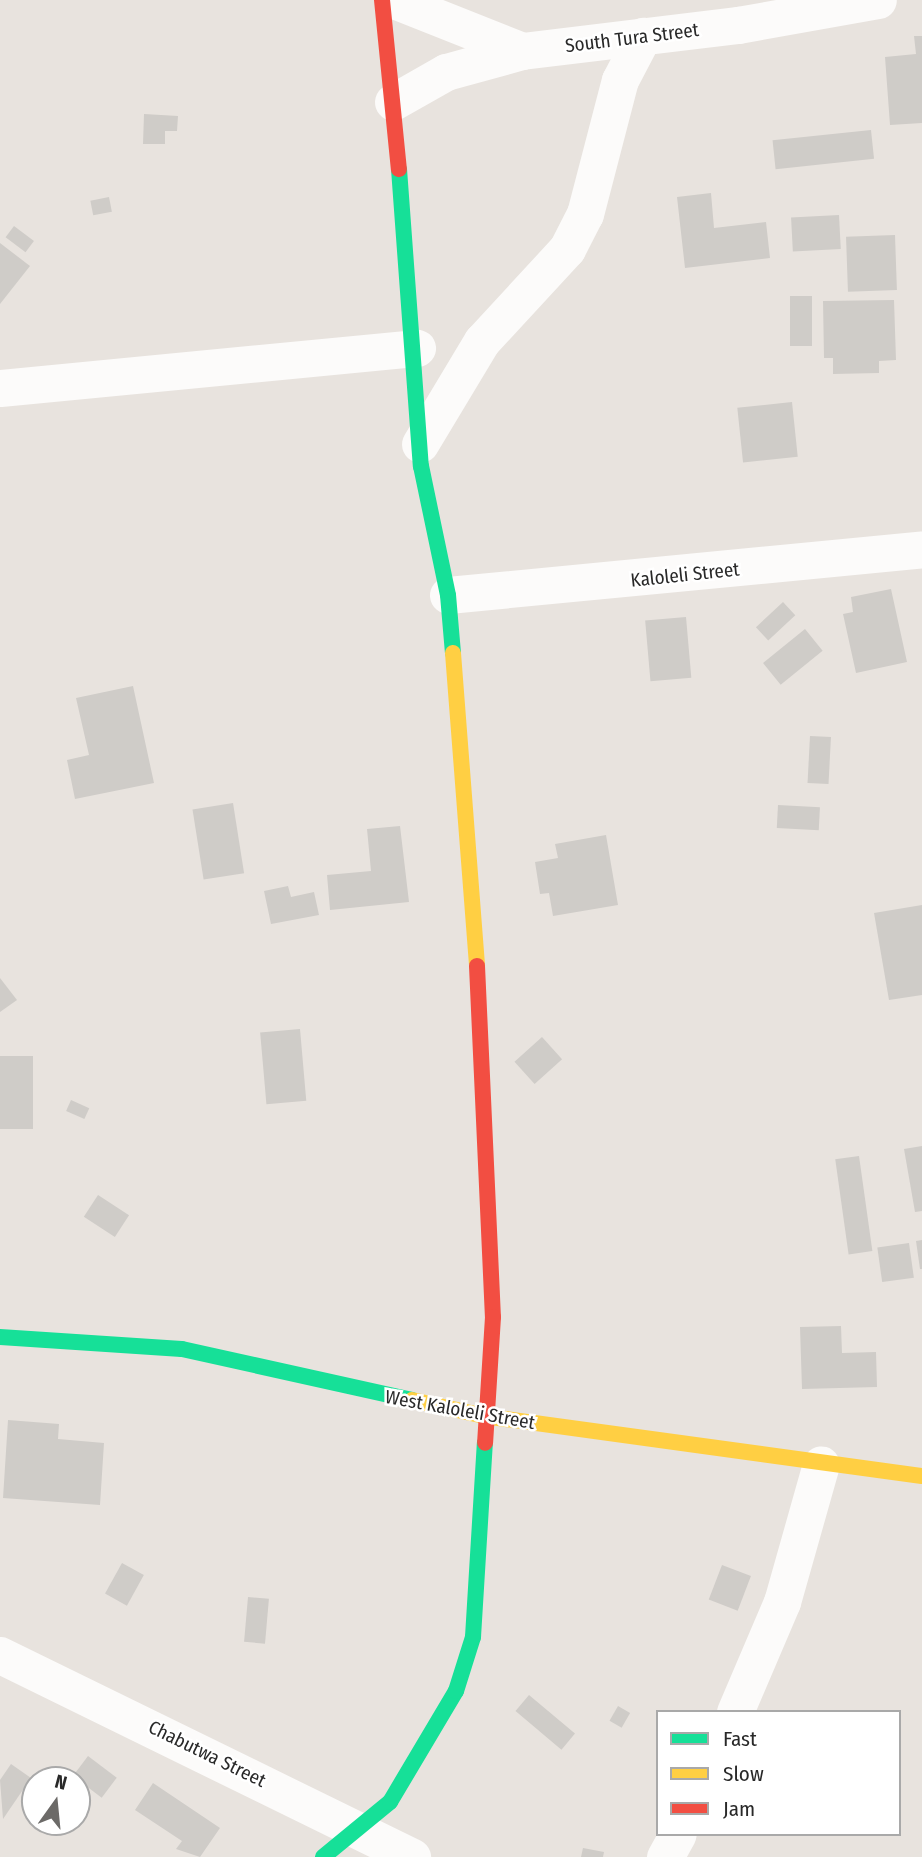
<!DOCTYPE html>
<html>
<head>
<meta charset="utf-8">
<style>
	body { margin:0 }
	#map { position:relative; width:922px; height:1857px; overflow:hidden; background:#e8e3de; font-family:"Fira Sans Condensed",sans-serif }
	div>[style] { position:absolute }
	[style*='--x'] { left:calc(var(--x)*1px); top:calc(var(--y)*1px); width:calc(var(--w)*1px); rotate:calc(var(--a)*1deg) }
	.building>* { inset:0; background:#cfccc8; transform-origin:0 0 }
	.street>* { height:37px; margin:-18.5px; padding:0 18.5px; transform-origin:18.5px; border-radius:18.5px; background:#fcfbfa }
	.fast>* { height:16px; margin:-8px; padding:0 8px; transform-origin:8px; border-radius:8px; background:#16e098 }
	.slow>* { height:16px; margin:-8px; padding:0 8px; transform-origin:8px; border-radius:8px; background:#ffcf43 }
	.jam>* { height:16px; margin:-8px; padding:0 8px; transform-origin:8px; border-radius:8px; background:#f24e42 }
	span { translate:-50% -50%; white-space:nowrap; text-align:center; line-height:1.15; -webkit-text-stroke:5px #fff; paint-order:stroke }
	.street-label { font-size:19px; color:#292929 }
	.legend { position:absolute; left:656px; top:1710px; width:245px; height:126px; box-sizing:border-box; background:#fff; border:2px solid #a9a9a9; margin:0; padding:9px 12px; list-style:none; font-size:21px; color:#292929 }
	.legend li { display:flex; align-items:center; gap:14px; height:35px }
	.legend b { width:35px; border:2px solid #a9a9a9 }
	.north { position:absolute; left:21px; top:1766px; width:70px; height:70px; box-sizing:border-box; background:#fff; border:2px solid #a9a9a9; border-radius:50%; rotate:15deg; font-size:19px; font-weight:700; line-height:28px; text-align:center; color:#292929 }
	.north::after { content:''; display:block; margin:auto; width:24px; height:32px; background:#6c6a68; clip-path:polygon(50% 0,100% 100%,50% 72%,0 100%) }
</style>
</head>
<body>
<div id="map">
	<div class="building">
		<div style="clip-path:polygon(914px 36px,922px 36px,922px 123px,890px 125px,885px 57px,916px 54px)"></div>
		<div style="clip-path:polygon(144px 114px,178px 116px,177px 131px,165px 131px,165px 144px,143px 144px)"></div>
		<div style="left:871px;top:130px;width:29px;height:99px;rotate:84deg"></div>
		<div style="clip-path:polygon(711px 193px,714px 228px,766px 222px,770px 258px,685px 268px,677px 197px)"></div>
		<div style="left:109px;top:197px;width:15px;height:19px;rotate:79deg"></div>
		<div style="left:839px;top:215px;width:34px;height:48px;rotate:87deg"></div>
		<div style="left:14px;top:226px;width:25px;height:14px;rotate:37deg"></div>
		<div style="left:895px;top:235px;width:55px;height:49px;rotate:88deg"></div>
		<div style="clip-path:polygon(0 243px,30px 266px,0 304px)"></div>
		<div style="left:790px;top:296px;width:22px;height:50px"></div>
		<div style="clip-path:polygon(894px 300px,896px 360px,879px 361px,879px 373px,833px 374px,833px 358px,824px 358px,823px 301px)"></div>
		<div style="left:792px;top:402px;width:55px;height:55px;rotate:84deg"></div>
		<div style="clip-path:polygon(891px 589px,907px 662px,856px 673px,843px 614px,853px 612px,851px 597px)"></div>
		<div style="left:783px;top:602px;width:18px;height:37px;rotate:47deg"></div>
		<div style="left:686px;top:617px;width:61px;height:41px;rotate:85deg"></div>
		<div style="left:805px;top:629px;width:28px;height:54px;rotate:51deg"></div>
		<div style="clip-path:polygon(133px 686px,154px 783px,75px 799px,67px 760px,89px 755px,76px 698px)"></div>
		<div style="left:810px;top:736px;width:21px;height:47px;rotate:3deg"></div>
		<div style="left:233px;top:803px;width:71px;height:41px;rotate:81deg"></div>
		<div style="left:778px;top:805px;width:42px;height:23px;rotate:3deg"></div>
		<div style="clip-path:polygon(400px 826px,409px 902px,330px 910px,327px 875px,371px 871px,367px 829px)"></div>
		<div style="clip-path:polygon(606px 835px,618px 905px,553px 916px,549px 893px,540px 894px,535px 862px,558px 858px,555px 844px)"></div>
		<div style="clip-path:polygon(288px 886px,291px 897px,314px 892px,319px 915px,271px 924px,264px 891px)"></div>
		<div style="clip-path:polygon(922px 905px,922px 995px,889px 1000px,874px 913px)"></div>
		<div style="clip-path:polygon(0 978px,17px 1000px,0 1012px)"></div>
		<div style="left:300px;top:1029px;width:72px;height:40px;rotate:85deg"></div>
		<div style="left:542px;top:1037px;width:30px;height:37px;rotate:48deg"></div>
		<div style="left:0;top:1056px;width:33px;height:73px"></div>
		<div style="left:71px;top:1100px;width:20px;height:12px;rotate:24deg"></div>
		<div style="clip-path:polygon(922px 1146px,922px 1211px,915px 1212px,904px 1149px)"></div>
		<div style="left:859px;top:1156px;width:96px;height:24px;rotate:82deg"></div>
		<div style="left:98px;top:1195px;width:37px;height:26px;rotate:33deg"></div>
		<div style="clip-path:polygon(922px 1240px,922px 1269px,920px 1269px,916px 1241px)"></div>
		<div style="left:909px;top:1243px;width:35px;height:32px;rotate:82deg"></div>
		<div style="clip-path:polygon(841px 1326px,842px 1353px,876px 1352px,877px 1387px,802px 1389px,800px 1327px)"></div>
		<div style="clip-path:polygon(8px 1420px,59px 1424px,58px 1439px,104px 1443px,100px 1505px,3px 1498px)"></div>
		<div style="left:122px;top:1563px;width:25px;height:35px;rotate:29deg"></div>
		<div style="left:722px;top:1565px;width:31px;height:37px;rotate:21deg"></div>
		<div style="left:248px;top:1597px;width:21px;height:45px;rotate:5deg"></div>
		<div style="left:529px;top:1695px;width:60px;height:21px;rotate:40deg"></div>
		<div style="left:618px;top:1706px;width:14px;height:17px;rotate:30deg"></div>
		<div style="left:88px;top:1756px;width:36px;height:25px;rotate:37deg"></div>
		<div style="clip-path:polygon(11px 1764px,31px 1778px,3px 1819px,0 1780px)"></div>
		<div style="clip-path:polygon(153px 1783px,220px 1828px,200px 1857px,176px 1849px,182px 1841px,135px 1810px)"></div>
		<div style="clip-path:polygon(583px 1848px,604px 1852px,603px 1857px,581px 1857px)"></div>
	</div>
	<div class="street">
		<div style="--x:394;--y:0;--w:138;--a:21.7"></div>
		<div style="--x:522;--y:51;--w:218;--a:-6.9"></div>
		<div style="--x:738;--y:25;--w:142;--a:-10.1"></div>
		<div style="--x:393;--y:102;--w:61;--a:-29.5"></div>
		<div style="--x:446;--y:72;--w:79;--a:-15.4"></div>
		<div style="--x:0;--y:388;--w:419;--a:-5.5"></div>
		<div style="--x:420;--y:444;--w:120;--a:-59"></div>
		<div style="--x:482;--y:341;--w:125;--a:-47.3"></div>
		<div style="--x:567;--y:249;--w:39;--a:-63"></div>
		<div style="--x:585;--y:214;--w:138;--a:-75.4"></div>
		<div style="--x:620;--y:80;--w:50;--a:-62.4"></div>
		<div style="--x:448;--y:595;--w:476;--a:-5.5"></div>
		<div style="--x:0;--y:1655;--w:459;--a:26.1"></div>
		<div style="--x:735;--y:1712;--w:120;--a:-66.9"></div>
		<div style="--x:782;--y:1602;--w:143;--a:-74.2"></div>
		<div style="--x:665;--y:1857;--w:26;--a:-61"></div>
	</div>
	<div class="fast">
		<div style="--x:399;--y:169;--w:298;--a:85.8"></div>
		<div style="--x:421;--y:466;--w:132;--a:78.2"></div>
		<div style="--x:448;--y:595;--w:58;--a:85.1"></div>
		<div style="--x:0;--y:1337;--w:182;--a:3.8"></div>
		<div style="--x:182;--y:1349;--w:236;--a:12.5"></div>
		<div style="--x:323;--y:1857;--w:87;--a:-39.4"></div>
		<div style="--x:390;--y:1802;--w:129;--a:-59.3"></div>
		<div style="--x:456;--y:1691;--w:57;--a:-72.5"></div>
		<div style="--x:473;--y:1637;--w:194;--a:-86.5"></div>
	</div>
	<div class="slow">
		<div style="--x:453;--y:653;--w:314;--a:85.6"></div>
		<div style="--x:412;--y:1400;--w:74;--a:12.5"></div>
		<div style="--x:484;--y:1416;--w:442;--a:7.8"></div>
	</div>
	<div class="jam">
		<div style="--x:382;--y:0;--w:170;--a:84.3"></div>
		<div style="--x:477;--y:966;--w:351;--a:87.4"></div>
		<div style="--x:493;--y:1317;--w:126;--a:93.6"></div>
	</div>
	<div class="street-label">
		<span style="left:632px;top:38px;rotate:-7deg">South Tura Street</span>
		<span style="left:685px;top:575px;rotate:-6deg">Kaloleli Street</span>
		<span style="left:460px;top:1410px;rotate:10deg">West Kaloleli Street</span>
		<span style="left:207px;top:1754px;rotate:26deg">Chabutwa Street</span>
	</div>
	<ul class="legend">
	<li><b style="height:9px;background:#16e098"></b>Fast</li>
	<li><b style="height:9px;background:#ffcf43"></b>Slow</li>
	<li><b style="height:9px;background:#f24e42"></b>Jam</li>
	</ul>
	<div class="north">N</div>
</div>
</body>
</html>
